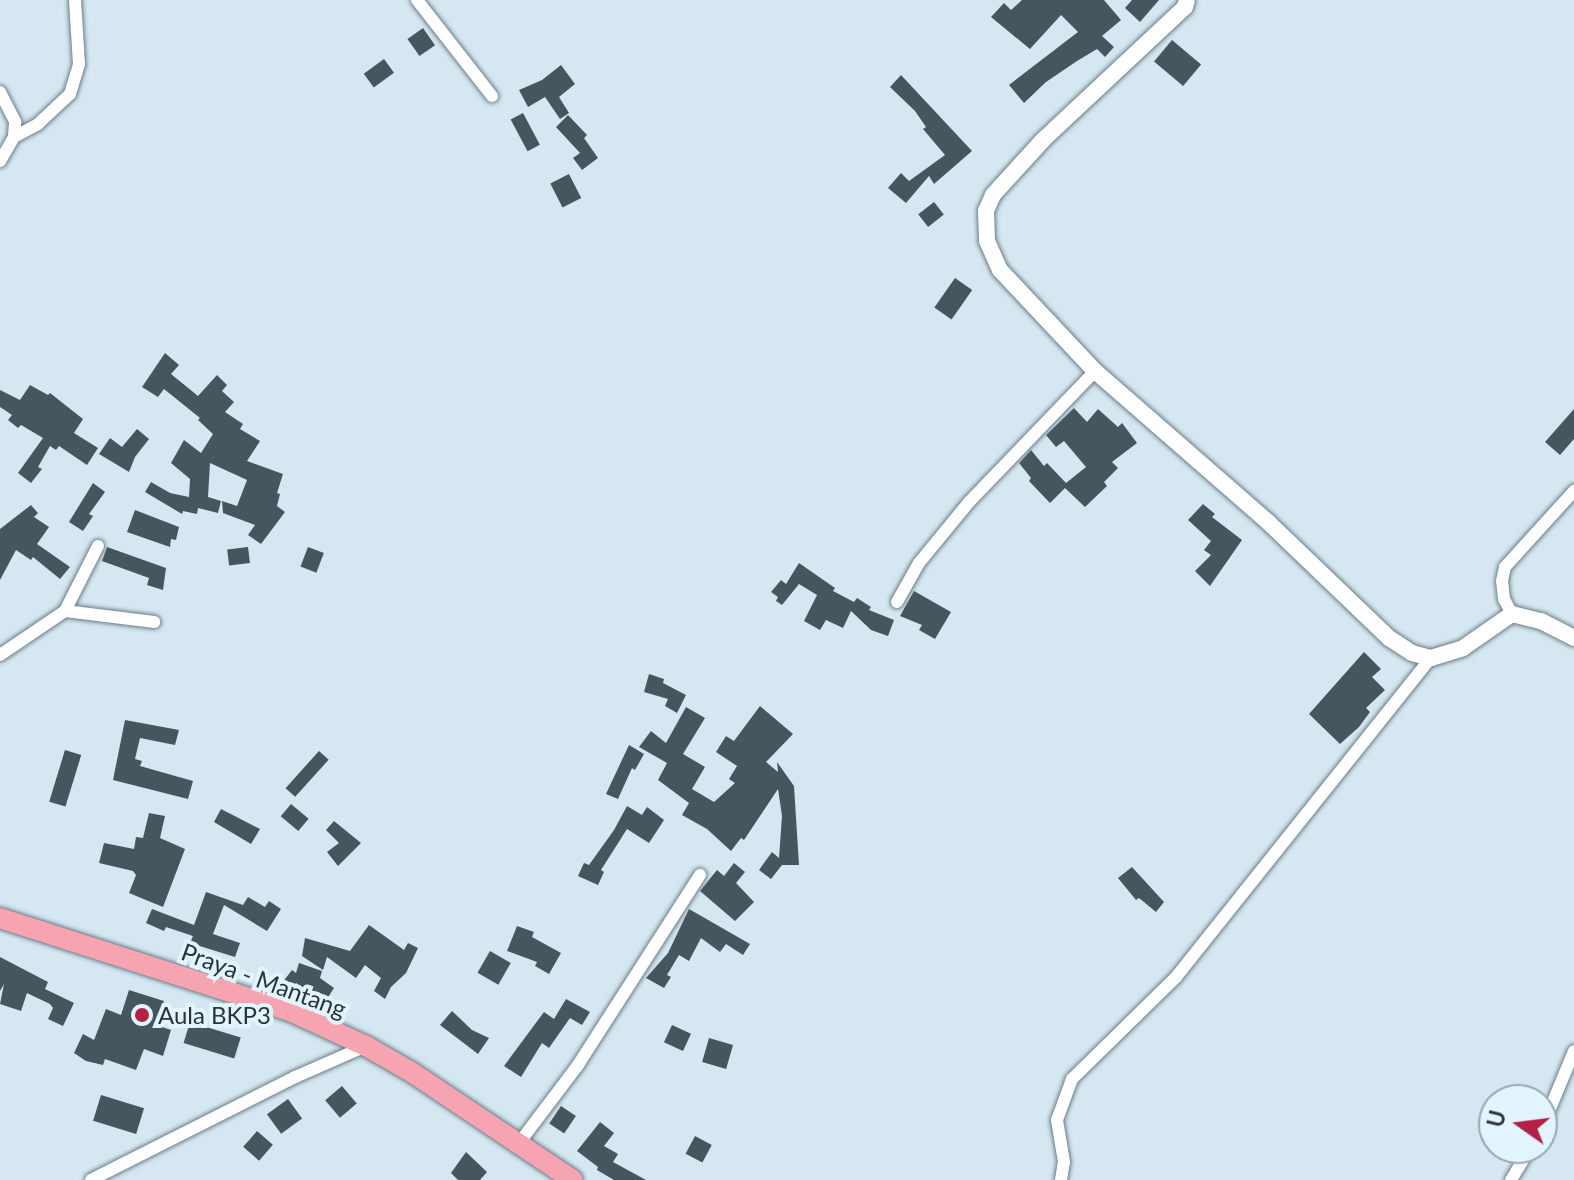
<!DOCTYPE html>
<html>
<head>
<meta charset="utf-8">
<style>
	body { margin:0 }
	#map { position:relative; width:1574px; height:1180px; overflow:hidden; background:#d5e8f2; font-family:Lato,sans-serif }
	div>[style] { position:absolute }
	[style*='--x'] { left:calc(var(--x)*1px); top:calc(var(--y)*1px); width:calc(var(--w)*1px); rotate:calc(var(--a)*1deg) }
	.building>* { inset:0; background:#46565e; transform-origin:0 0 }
	.roads { filter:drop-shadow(0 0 2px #6b7c85) drop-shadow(0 0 2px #6b7c85) }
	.minor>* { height:12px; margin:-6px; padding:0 6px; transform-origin:6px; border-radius:6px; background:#fff }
	.tertiary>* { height:16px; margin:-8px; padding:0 8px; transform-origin:8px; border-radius:8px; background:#fff }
	.primary>* { height:20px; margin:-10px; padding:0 10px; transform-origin:10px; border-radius:10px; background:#f7a4b2 }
	.dots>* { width:22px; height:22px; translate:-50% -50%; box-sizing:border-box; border:4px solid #e2f5ff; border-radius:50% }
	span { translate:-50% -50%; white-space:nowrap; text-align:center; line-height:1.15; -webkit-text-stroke:8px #e2f5ff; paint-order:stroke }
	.street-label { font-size:24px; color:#2b3336 }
	.poi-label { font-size:24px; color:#2b3336 }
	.left { translate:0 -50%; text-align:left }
	.north { position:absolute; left:1478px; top:1084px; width:80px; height:80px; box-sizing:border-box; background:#e2f5ff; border:2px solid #99a7af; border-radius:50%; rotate:284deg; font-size:22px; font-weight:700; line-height:32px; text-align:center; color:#2b3336 }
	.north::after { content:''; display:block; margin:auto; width:28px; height:36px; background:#b32146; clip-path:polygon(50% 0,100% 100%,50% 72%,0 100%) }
</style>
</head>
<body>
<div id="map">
	<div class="building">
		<div style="clip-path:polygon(1022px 0,1104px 0,1121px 20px,1102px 36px,1114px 47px,1105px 57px,1097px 49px,1077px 61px,1046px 82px,1024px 103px,1009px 85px,1078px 32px,1061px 15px,1030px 49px,991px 17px,1004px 3px,1011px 10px)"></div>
		<div style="clip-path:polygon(1132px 0,1159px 0,1140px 22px,1125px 8px)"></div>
		<div style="left:423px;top:28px;width:21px;height:19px;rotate:55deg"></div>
		<div style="left:1172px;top:40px;width:38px;height:28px;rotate:40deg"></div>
		<div style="left:384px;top:59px;width:17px;height:25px;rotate:54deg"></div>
		<div style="clip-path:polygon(561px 65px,575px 84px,559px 97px,569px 113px,560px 119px,545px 97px,528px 107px,519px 90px,542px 80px)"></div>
		<div style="clip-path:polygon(901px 75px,972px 151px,934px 184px,929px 176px,906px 203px,888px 188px,901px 173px,909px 181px,945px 155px,923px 129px,926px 127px,915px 111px,890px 87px)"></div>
		<div style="left:523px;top:113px;width:36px;height:14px;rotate:62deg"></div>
		<div style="clip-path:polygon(568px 115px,587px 135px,584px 138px,598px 158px,582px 170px,573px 158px,580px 153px,556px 127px)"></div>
		<div style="left:569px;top:174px;width:27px;height:21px;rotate:63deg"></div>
		<div style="left:934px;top:202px;width:16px;height:20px;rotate:52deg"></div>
		<div style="left:955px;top:278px;width:21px;height:36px;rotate:35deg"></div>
		<div style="clip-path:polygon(165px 353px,179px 365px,171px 374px,198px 396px,217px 375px,227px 385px,222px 391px,234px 402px,225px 412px,243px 424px,240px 429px,260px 441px,247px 461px,283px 474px,277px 493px,280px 494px,277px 506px,285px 512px,261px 544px,248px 535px,255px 525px,223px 513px,222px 501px,237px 506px,247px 480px,210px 463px,208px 497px,221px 501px,218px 513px,198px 508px,197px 514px,183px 511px,182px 514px,145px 492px,151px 482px,170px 493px,189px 497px,190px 479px,171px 463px,184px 440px,201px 453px,213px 434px,198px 420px,200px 418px,164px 389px,158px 397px,142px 387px)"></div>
		<div style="clip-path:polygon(30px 385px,48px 395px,50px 393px,83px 419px,74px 433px,98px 448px,87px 465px,59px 446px,56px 450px,50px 446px,38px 467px,42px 469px,31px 483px,18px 473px,43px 438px,21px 425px,18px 428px,8px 420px,12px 415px,0 407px,0 390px,20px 400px)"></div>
		<div style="clip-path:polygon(1074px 408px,1087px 422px,1098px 409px,1118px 427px,1122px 423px,1137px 443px,1112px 462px,1118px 468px,1104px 482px,1107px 486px,1085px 507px,1065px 488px,1050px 503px,1029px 481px,1031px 478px,1019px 463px,1031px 450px,1044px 466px,1047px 463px,1066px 483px,1086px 467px,1064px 441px,1056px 447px,1046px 435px)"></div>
		<div style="clip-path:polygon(1574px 409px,1574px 439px,1560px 455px,1545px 442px)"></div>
		<div style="clip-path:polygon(137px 429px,149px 439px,135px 457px,129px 472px,99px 454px,110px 438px,122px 447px)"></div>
		<div style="clip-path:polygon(93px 483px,105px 492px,89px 514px,93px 516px,83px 531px,69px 522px)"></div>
		<div style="clip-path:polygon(1203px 504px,1215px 514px,1212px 517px,1242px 540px,1210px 586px,1195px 571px,1211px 555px,1204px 550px,1211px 541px,1188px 520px)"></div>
		<div style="clip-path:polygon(31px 505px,38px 513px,34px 517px,49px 527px,37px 544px,70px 567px,60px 579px,33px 557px,31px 560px,16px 550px,0 580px,0 529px)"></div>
		<div style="clip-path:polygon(135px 510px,179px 527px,176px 540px,171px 539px,170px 547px,127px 532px)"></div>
		<div style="clip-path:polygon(107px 547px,166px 568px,163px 590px,147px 585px,149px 578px,102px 561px)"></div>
		<div style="left:248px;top:547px;width:16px;height:21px;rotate:83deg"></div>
		<div style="left:308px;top:547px;width:17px;height:21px;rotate:21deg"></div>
		<div style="clip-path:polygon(799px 563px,835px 588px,833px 591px,854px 602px,857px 598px,871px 607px,869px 610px,894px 620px,888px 636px,871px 630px,851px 611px,843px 628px,826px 620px,820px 630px,804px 621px,817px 595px,799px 584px,782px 605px,776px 601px,778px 597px,771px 592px,781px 580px,786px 584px)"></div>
		<div style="clip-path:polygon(914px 591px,951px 612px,935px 639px,919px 630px,922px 625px,900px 616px)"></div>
		<div style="clip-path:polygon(1364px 652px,1381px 669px,1372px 677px,1385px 690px,1366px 708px,1370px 712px,1359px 727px,1340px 744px,1309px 714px)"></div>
		<div style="clip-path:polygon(649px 674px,664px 679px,663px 683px,686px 695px,677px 713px,665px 706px,668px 699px,644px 692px)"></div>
		<div style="clip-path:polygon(760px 706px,793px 734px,766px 762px,778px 772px,777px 762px,794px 786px,799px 865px,782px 865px,771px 879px,759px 870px,772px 852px,779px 858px,782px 816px,778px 789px,744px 840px,741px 838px,731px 851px,707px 829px,682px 815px,689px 803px,658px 780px,667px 763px,639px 747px,651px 731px,666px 743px,686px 707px,705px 718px,683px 754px,705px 767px,692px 789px,714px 802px,735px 783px,729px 779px,737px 766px,716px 752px,726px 736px,734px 741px)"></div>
		<div style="clip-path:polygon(125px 720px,179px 730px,175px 745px,140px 738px,135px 759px,142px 761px,140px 766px,193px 781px,188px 799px,113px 780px)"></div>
		<div style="clip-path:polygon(629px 745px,644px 754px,635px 770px,632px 768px,618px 799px,606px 794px)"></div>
		<div style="left:65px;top:750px;width:17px;height:54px;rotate:17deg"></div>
		<div style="left:319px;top:751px;width:13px;height:50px;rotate:42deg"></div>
		<div style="left:291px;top:804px;width:23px;height:16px;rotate:40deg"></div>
		<div style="clip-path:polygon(627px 806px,642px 815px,647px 807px,664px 820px,649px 843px,627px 829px,601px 870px,604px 872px,598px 885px,578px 876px,584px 863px,589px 865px,614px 830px)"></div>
		<div style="clip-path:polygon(221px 809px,260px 829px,251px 844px,214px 822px)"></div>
		<div style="clip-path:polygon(149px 813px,165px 816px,160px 838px,185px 849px,163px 907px,129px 893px,136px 875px,133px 871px,99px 863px,104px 843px,134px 849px,136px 837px,143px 838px)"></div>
		<div style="clip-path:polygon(334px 821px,361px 843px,338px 866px,327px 852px,339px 843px,326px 830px)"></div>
		<div style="clip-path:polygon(734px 863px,745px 872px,736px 883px,754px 902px,735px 921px,700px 891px,717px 870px,724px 876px)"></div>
		<div style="clip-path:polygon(1132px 867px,1164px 902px,1156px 912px,1139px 898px,1136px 900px,1118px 878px)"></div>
		<div style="clip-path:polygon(206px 892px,243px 905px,248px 897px,265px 907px,269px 901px,281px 909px,267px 931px,224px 905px,213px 934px,240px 943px,235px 957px,190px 943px,193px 936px,166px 927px,164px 931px,146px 923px,152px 909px,194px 925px)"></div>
		<div style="clip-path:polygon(689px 909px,750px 944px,743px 955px,726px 944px,720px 952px,701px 938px,689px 961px,679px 955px,667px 975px,671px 977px,664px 988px,646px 978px,668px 953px)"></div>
		<div style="clip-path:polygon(369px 925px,404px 950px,408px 943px,418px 948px,406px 973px,391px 987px,385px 999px,374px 991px,381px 978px,365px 965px,356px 978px,327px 957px,323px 970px,302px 956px,305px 938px,350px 951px)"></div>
		<div style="clip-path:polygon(517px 926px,534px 932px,532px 937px,561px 953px,549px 974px,535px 966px,537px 962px,507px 951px)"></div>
		<div style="left:490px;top:951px;width:24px;height:25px;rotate:30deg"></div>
		<div style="clip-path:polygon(0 957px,48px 982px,45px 989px,74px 1003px,63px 1026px,48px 1019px,53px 1008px,50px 1004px,27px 993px,21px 1011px,0 1004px,4px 984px,0 991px)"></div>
		<div style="clip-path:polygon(299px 963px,322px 971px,320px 978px,334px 988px,325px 1002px,296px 983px,291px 990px,282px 983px,292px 970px,296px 973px)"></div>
		<div style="clip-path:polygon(129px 990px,164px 1001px,156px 1025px,171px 1030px,163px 1056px,144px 1049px,136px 1070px,105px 1059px,103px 1065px,86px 1061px,74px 1053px,83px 1034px,94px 1040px,106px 1009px,121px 1015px)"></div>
		<div style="clip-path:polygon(566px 999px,590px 1012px,582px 1025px,570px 1018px,549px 1048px,542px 1043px,521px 1077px,504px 1066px,544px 1012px,554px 1019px)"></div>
		<div style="clip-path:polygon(452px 1011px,472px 1030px,489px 1038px,478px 1054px,440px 1025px)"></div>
		<div style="left:190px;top:1022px;width:53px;height:22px;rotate:17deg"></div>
		<div style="left:672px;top:1025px;width:21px;height:19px;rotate:25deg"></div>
		<div style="left:709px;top:1038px;width:25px;height:25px;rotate:16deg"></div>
		<div style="left:342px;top:1086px;width:23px;height:22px;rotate:50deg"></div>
		<div style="left:101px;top:1095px;width:45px;height:27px;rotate:17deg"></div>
		<div style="left:288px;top:1099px;width:24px;height:26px;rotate:54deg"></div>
		<div style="left:561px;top:1106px;width:18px;height:21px;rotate:34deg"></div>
		<div style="clip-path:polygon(600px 1122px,614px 1133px,604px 1146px,618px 1154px,613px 1162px,646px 1180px,614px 1180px,597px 1170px,598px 1167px,577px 1151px)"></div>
		<div style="left:257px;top:1131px;width:21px;height:21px;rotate:41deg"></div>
		<div style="left:695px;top:1136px;width:19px;height:20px;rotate:28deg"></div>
		<div style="clip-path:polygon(466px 1152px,487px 1172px,480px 1180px,458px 1180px,451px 1173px)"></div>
	</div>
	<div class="roads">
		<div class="minor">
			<div style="--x:417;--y:0;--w:122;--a:52"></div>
			<div style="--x:0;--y:92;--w:34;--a:63"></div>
			<div style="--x:15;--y:122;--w:15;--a:94"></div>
			<div style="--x:14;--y:137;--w:28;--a:120"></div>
			<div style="--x:14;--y:137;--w:27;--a:-28"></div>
			<div style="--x:38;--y:124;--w:44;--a:-43.2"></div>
			<div style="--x:70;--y:94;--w:31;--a:-73"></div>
			<div style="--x:79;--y:64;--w:64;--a:-93.6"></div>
			<div style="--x:897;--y:602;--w:45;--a:-60.6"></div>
			<div style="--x:919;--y:563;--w:80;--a:-50.6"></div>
			<div style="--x:970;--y:501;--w:180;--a:-46.1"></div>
			<div style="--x:65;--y:611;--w:73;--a:-63.1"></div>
			<div style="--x:1512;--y:614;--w:17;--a:-118"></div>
			<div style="--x:1504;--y:599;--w:18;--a:-96"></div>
			<div style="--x:1502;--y:581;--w:14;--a:-78"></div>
			<div style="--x:1505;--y:567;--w:103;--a:-47.8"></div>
			<div style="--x:0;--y:655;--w:78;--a:-34.1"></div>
			<div style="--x:65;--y:611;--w:90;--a:7"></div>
			<div style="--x:1542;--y:1128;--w:83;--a:-67.4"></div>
			<div style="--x:519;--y:1143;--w:98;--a:-52.9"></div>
			<div style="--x:578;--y:1065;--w:226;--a:-57.3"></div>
			<div style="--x:91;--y:1180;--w:229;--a:-26.8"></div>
			<div style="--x:295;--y:1077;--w:77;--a:-23.6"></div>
			<div style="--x:1061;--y:1180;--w:18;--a:-81"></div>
			<div style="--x:1064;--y:1162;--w:43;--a:-99.5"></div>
			<div style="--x:1057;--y:1120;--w:44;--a:-69.9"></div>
			<div style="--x:1072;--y:1079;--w:146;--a:-44.4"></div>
			<div style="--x:1176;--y:977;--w:408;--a:-51.4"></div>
			<div style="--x:1511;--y:1180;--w:37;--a:-59"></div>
		</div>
		<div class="tertiary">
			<div style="--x:1187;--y:0;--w:7;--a:106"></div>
			<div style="--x:1185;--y:7;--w:195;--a:136.9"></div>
			<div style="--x:1043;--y:140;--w:74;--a:132.3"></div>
			<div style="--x:993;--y:195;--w:17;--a:114"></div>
			<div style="--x:986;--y:211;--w:30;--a:88"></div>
			<div style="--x:987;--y:241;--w:32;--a:66"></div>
			<div style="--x:1000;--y:270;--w:139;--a:46.8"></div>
			<div style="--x:1095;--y:371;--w:230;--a:41.1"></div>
			<div style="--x:1268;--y:522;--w:168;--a:43.8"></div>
			<div style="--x:1389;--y:638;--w:27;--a:33"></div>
			<div style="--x:1412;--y:653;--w:20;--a:15"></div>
			<div style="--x:1431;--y:658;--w:34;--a:-17"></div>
			<div style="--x:1463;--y:648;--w:60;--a:-34.8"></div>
			<div style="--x:1512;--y:614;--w:30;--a:14"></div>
			<div style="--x:1541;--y:621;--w:37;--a:27"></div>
		</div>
		<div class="primary">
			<div style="--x:0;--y:918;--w:307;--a:17.8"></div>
			<div style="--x:292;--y:1012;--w:81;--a:24.7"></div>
			<div style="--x:366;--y:1046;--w:54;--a:29.9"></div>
			<div style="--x:413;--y:1073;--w:192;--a:33.8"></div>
		</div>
	</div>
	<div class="dots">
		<div style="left:142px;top:1015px;background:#b32146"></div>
	</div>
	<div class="street-label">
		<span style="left:264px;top:980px;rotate:20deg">Praya - Mantang</span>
	</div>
	<div class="poi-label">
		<span class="left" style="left:158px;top:1015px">Aula BKP3</span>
	</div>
	<div class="north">U</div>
</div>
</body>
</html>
